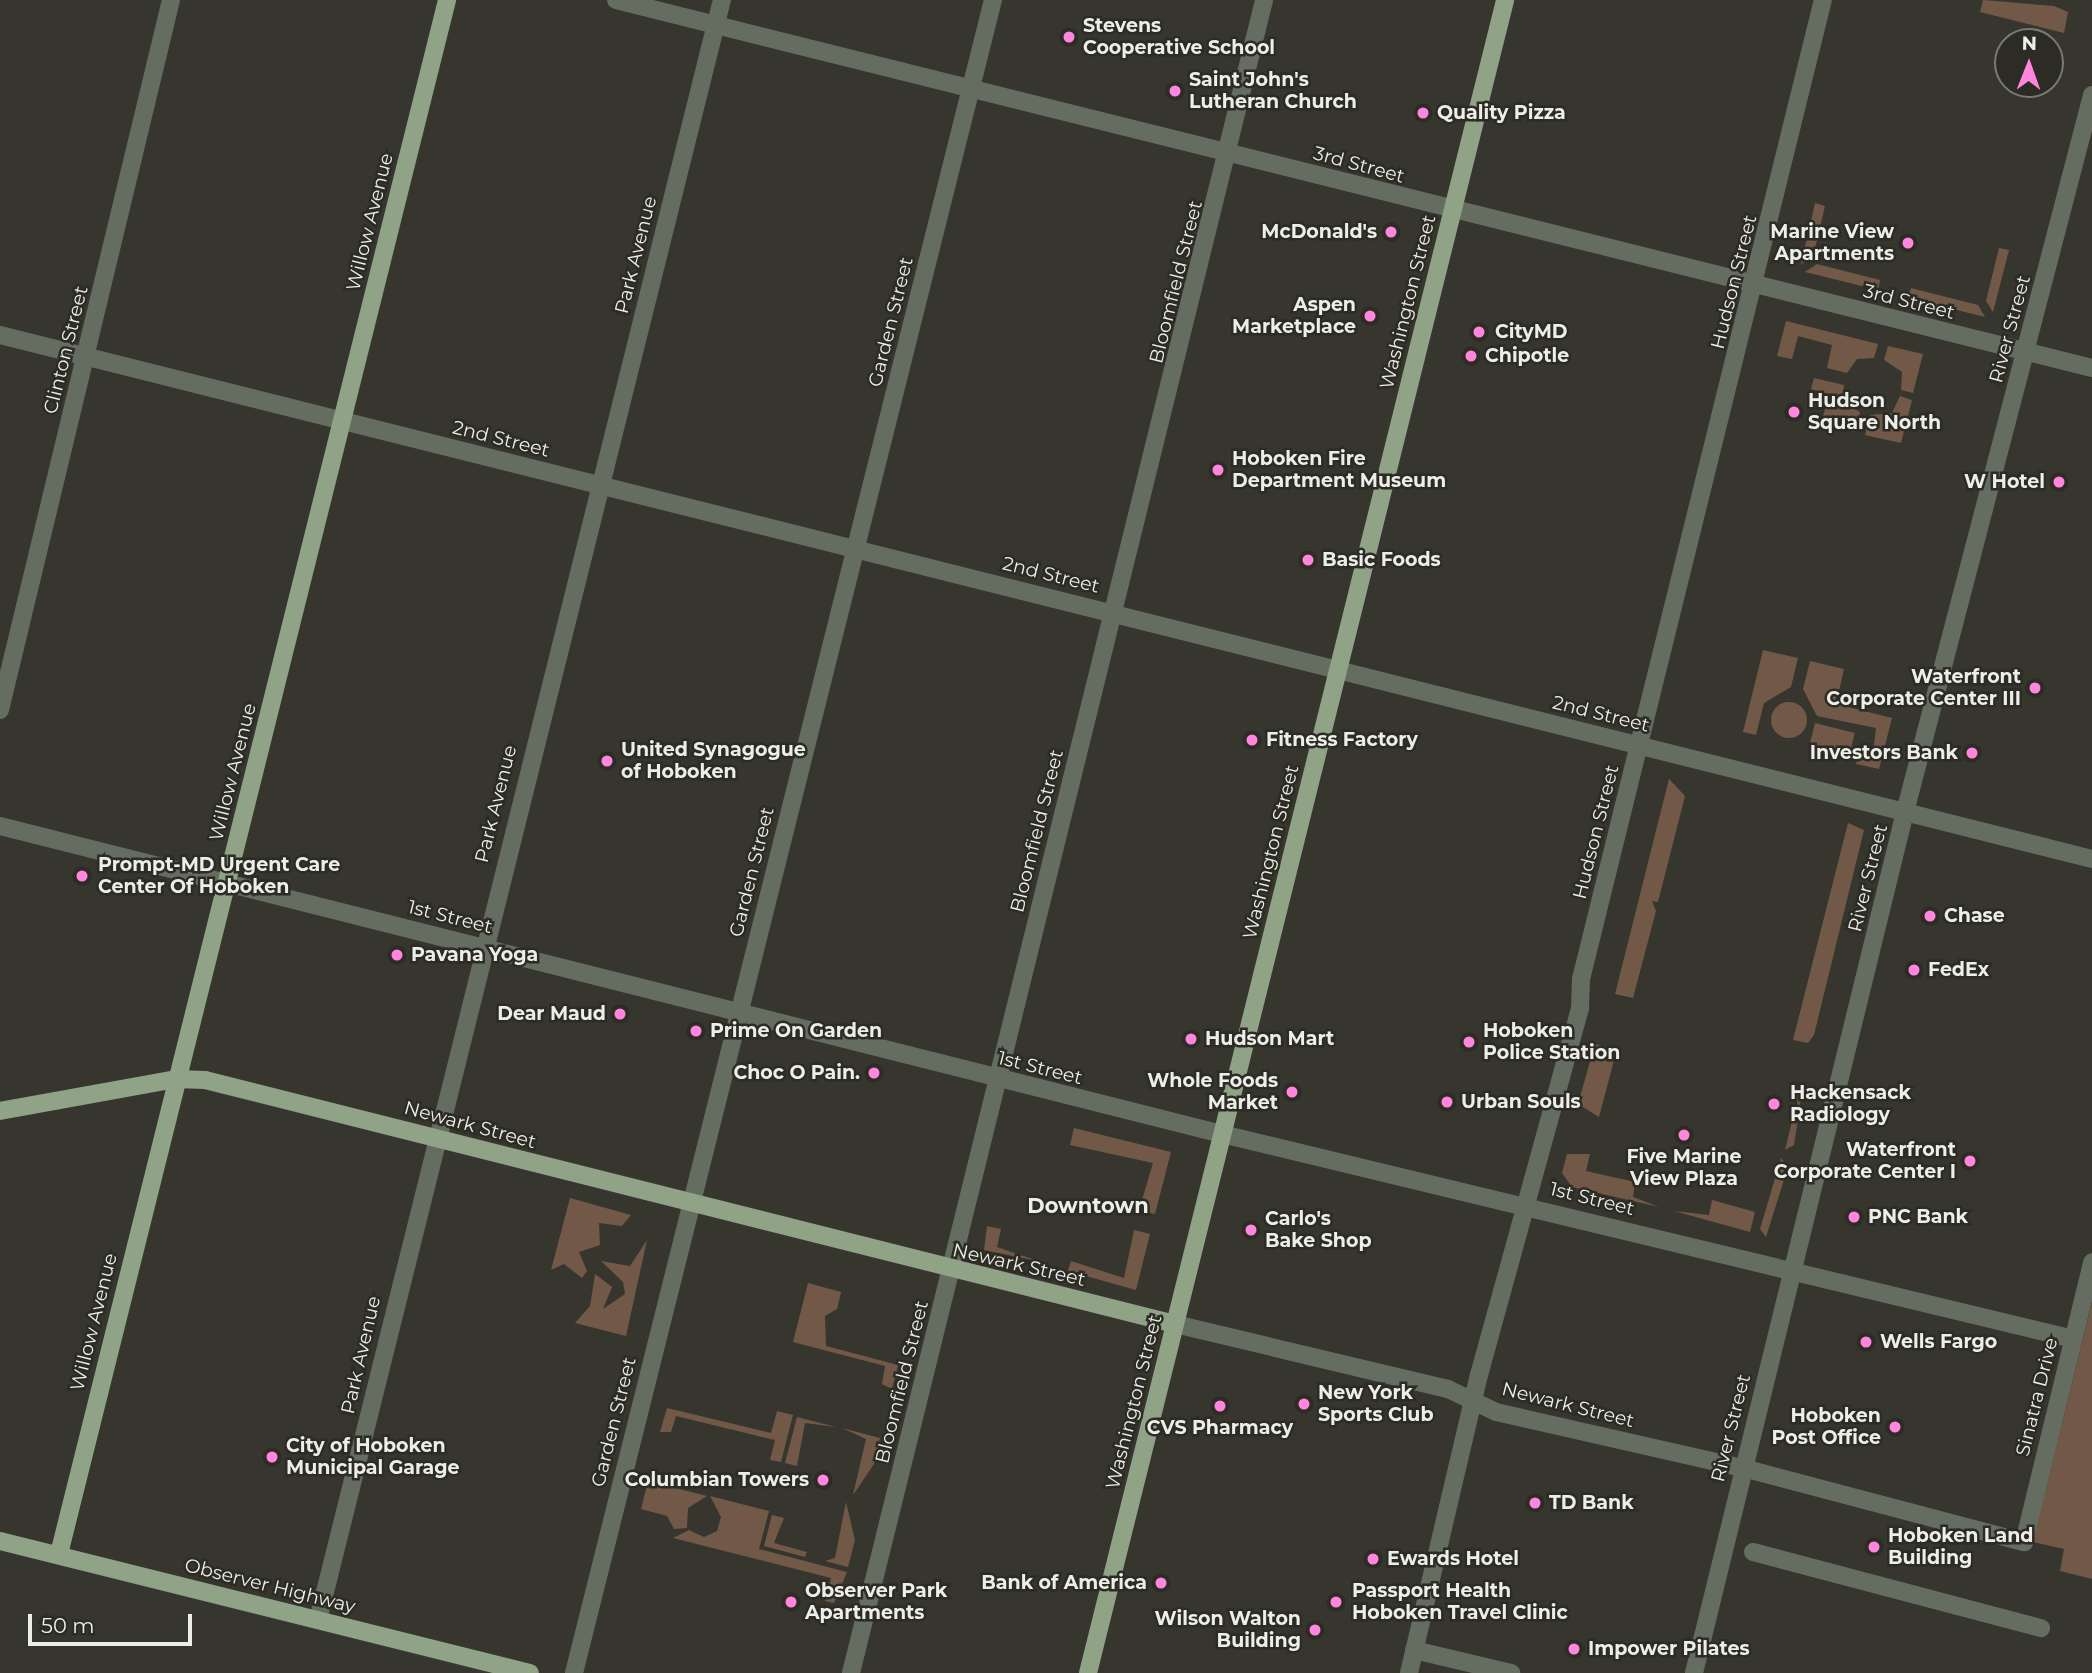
<!DOCTYPE html>
<html>
<head>
<meta charset="utf-8">
<style>
	body { margin:0 }
	#map { position:relative; width:2092px; height:1673px; overflow:hidden; background:#36362f; font-family:Montserrat,sans-serif }
	div>[style] { position:absolute }
	[style*='--x'] { left:calc(var(--x)*1px); top:calc(var(--y)*1px); width:calc(var(--w)*1px); rotate:calc(var(--a)*1deg) }
	.green>* { inset:0; background:#725947; transform-origin:0 0 }
	.round { border-radius:50% }
	.minor>* { height:18px; margin:-9px; padding:0 9px; transform-origin:9px; border-radius:9px; background:#646d5f }
	.major>* { height:18px; margin:-9px; padding:0 9px; transform-origin:9px; border-radius:9px; background:#90a387 }
	.dots>* { width:19px; height:19px; translate:-50% -50%; box-sizing:border-box; border:4px solid #2c2c25; border-radius:50% }
	span { translate:-50% -50%; white-space:nowrap; text-align:center; line-height:1.15; -webkit-text-stroke:5px #2c2c25; paint-order:stroke }
	.poi-label { font-size:19px; color:#edede9; font-weight:700 }
	.left { translate:0 -50%; text-align:left }
	.right { translate:-100% -50%; text-align:right }
	.street-label { font-size:19px; color:#edede9 }
	.neighbourhood-label { font-size:21px; color:#edede9; font-weight:700 }
	.north { position:absolute; left:1994px; top:28px; width:70px; height:70px; box-sizing:border-box; background:#2c2c25; border:2px solid #797973; border-radius:50%; rotate:1deg; font-size:19px; font-weight:700; line-height:28px; text-align:center; color:#edede9 }
	.north::after { content:''; display:block; margin:auto; width:24px; height:32px; background:#ff85de; clip-path:polygon(50% 0,100% 100%,50% 72%,0 100%) }
	.scale { position:absolute; left:28px; top:1614px; width:164px; height:32px; box-sizing:border-box; border:4px solid #edede9; border-top:0; padding-left:9px; font-size:21px; line-height:24px; white-space:nowrap; color:#edede9; -webkit-text-stroke:5px #2c2c25; paint-order:stroke }
</style>
</head>
<body>
<div id="map">
	<div class="green">
		<div style="clip-path:polygon(1983px 0,2054px 6px,2068px 12px,2064px 33px,1980px 12px)"></div>
		<div style="clip-path:polygon(1815px 203px,1825px 206px,1813px 257px,1801px 264px)"></div>
		<div style="clip-path:polygon(1999px 248px,2009px 250px,1993px 312px,1986px 301px)"></div>
		<div style="clip-path:polygon(1817px 264px,1880px 280px,1878px 290px,1805px 272px)"></div>
		<div style="clip-path:polygon(1911px 288px,1978px 305px,1985px 317px,1908px 298px)"></div>
		<div style="clip-path:polygon(1786px 321px,1878px 344px,1874px 358px,1857px 359px,1847px 373px,1827px 368px,1832px 345px,1798px 336px,1792px 359px,1777px 356px)"></div>
		<div style="clip-path:polygon(1888px 346px,1923px 354px,1913px 393px,1901px 390px,1902px 372px,1884px 360px)"></div>
		<div style="clip-path:polygon(1814px 378px,1844px 385px,1843px 401px,1860px 412px,1855px 432px,1821px 424px,1829px 394px,1811px 389px)"></div>
		<div style="clip-path:polygon(1900px 396px,1912px 400px,1901px 443px,1865px 435px,1870px 415px,1892px 413px)"></div>
		<div style="clip-path:polygon(1763px 650px,1798px 658px,1791px 687px,1764px 703px,1756px 735px,1743px 732px)"></div>
		<div style="clip-path:polygon(1810px 661px,1844px 669px,1836px 704px,1892px 718px,1879px 769px,1856px 764px,1858px 753px,1873px 753px,1876px 728px,1817px 716px,1803px 689px)"></div>
		<div class="round" style="left:1771px;top:702px;width:36px;height:36px"></div>
		<div style="left:1815px;top:723px;width:41px;height:25px;rotate:14deg"></div>
		<div style="clip-path:polygon(1669px 779px,1685px 796px,1658px 902px,1652px 901px,1656px 911px,1633px 998px,1615px 994px)"></div>
		<div style="clip-path:polygon(1848px 823px,1864px 830px,1814px 1035px,1808px 1043px,1793px 1040px)"></div>
		<div style="clip-path:polygon(1595px 1044px,1617px 1049px,1599px 1117px,1578px 1104px)"></div>
		<div style="clip-path:polygon(1803px 1085px,1794px 1145px,1785px 1150px,1798px 1097px,1794px 1089px)"></div>
		<div style="clip-path:polygon(1074px 1128px,1171px 1152px,1155px 1214px,1139px 1210px,1153px 1163px,1070px 1145px)"></div>
		<div style="clip-path:polygon(1567px 1154px,1590px 1154px,1586px 1171px,1635px 1182px,1633px 1197px,1659px 1207px,1572px 1187px,1562px 1173px)"></div>
		<div style="clip-path:polygon(1781px 1158px,1788px 1167px,1766px 1237px,1760px 1229px)"></div>
		<div style="clip-path:polygon(570px 1198px,631px 1215px,622px 1226px,599px 1223px,600px 1245px,579px 1252px,587px 1271px,582px 1278px,564px 1264px,551px 1270px)"></div>
		<div style="clip-path:polygon(1712px 1200px,1755px 1212px,1750px 1232px,1674px 1211px,1709px 1215px)"></div>
		<div style="clip-path:polygon(987px 1226px,1001px 1229px,997px 1247px,1038px 1261px,984px 1250px)"></div>
		<div style="clip-path:polygon(1134px 1230px,1150px 1234px,1136px 1290px,1068px 1271px,1071px 1261px,1124px 1278px)"></div>
		<div style="clip-path:polygon(647px 1240px,626px 1336px,575px 1323px,590px 1306px,595px 1274px,612px 1287px,603px 1309px,625px 1294px,623px 1282px,601px 1261px,630px 1266px)"></div>
		<div style="clip-path:polygon(808px 1283px,841px 1292px,837px 1309px,825px 1316px,826px 1346px,898px 1365px,892px 1389px,882px 1384px,885px 1366px,793px 1342px)"></div>
		<div style="clip-path:polygon(2092px 1302px,2092px 1579px,2060px 1571px,2064px 1549px,2033px 1542px)"></div>
		<div style="clip-path:polygon(667px 1408px,771px 1433px,777px 1411px,793px 1415px,781px 1462px,770px 1460px,775px 1440px,758px 1436px,676px 1416px,671px 1432px,660px 1432px)"></div>
		<div style="clip-path:polygon(797px 1417px,836px 1427px,805px 1423px,797px 1466px,785px 1463px)"></div>
		<div style="clip-path:polygon(842px 1428px,880px 1438px,874px 1464px,853px 1495px,866px 1439px)"></div>
		<div style="clip-path:polygon(648px 1481px,707px 1496px,688px 1508px,687px 1528px,674px 1529px,667px 1516px,641px 1509px)"></div>
		<div style="clip-path:polygon(710px 1496px,769px 1511px,759px 1549px,847px 1572px,834px 1603px,825px 1601px,831px 1578px,673px 1538px,689px 1530px,704px 1537px,717px 1531px,721px 1517px)"></div>
		<div style="clip-path:polygon(846px 1502px,855px 1540px,848px 1567px,825px 1561px,835px 1558px)"></div>
		<div style="clip-path:polygon(772px 1515px,784px 1518px,774px 1543px,807px 1552px,805px 1557px,764px 1546px)"></div>
	</div>
	<div class="minor">
		<div style="--x:616;--y:0;--w:1521;--a:14"></div>
		<div style="--x:0;--y:335;--w:2157;--a:14.06"></div>
		<div style="--x:0;--y:710;--w:730;--a:-76.46"></div>
		<div style="--x:0;--y:826;--w:1260;--a:14.15"></div>
		<div style="--x:1222;--y:1134;--w:875;--a:13.54"></div>
		<div style="--x:1175;--y:1324;--w:281;--a:13.4"></div>
		<div style="--x:1448;--y:1389;--w:53;--a:25.6"></div>
		<div style="--x:1496;--y:1412;--w:253;--a:12.8"></div>
		<div style="--x:1743;--y:1468;--w:291;--a:14.8"></div>
		<div style="--x:2024;--y:1542;--w:288;--a:-76.3"></div>
		<div style="--x:1753;--y:1552;--w:298;--a:14.8"></div>
		<div style="--x:318;--y:1620;--w:1670;--a:-76"></div>
		<div style="--x:1414;--y:1650;--w:100;--a:13.3"></div>
		<div style="--x:574;--y:1673;--w:1725;--a:-75.94"></div>
		<div style="--x:851;--y:1673;--w:1723;--a:-76.13"></div>
		<div style="--x:1409;--y:1673;--w:306;--a:-76.8"></div>
		<div style="--x:1479;--y:1375;--w:381;--a:-74.6"></div>
		<div style="--x:1580;--y:1008;--w:29;--a:-88"></div>
		<div style="--x:1581;--y:979;--w:1008;--a:-76.12"></div>
		<div style="--x:1694;--y:1673;--w:886;--a:-76.23"></div>
		<div style="--x:1905;--y:812;--w:741;--a:-75.38"></div>
	</div>
	<div class="major">
		<div style="--x:0;--y:1111;--w:179;--a:-10.3"></div>
		<div style="--x:176;--y:1079;--w:29;--a:2"></div>
		<div style="--x:205;--y:1080;--w:1000;--a:14.12"></div>
		<div style="--x:0;--y:1541;--w:546;--a:13.99"></div>
		<div style="--x:59;--y:1554;--w:1602;--a:-75.98"></div>
		<div style="--x:1088;--y:1673;--w:1724;--a:-76"></div>
	</div>
	<div class="dots">
		<div style="left:1069px;top:37px;background:#ff85de"></div>
		<div style="left:1175px;top:91px;background:#ff85de"></div>
		<div style="left:1423px;top:113px;background:#ff85de"></div>
		<div style="left:1391px;top:232px;background:#ff85de"></div>
		<div style="left:1908px;top:243px;background:#ff85de"></div>
		<div style="left:1370px;top:316px;background:#ff85de"></div>
		<div style="left:1479px;top:332px;background:#ff85de"></div>
		<div style="left:1471px;top:356px;background:#ff85de"></div>
		<div style="left:1794px;top:412px;background:#ff85de"></div>
		<div style="left:1218px;top:470px;background:#ff85de"></div>
		<div style="left:2059px;top:482px;background:#ff85de"></div>
		<div style="left:1308px;top:560px;background:#ff85de"></div>
		<div style="left:2035px;top:688px;background:#ff85de"></div>
		<div style="left:1252px;top:740px;background:#ff85de"></div>
		<div style="left:1972px;top:753px;background:#ff85de"></div>
		<div style="left:607px;top:761px;background:#ff85de"></div>
		<div style="left:82px;top:876px;background:#ff85de"></div>
		<div style="left:1930px;top:916px;background:#ff85de"></div>
		<div style="left:397px;top:955px;background:#ff85de"></div>
		<div style="left:1914px;top:970px;background:#ff85de"></div>
		<div style="left:620px;top:1014px;background:#ff85de"></div>
		<div style="left:696px;top:1031px;background:#ff85de"></div>
		<div style="left:1191px;top:1039px;background:#ff85de"></div>
		<div style="left:1469px;top:1042px;background:#ff85de"></div>
		<div style="left:874px;top:1073px;background:#ff85de"></div>
		<div style="left:1292px;top:1092px;background:#ff85de"></div>
		<div style="left:1447px;top:1102px;background:#ff85de"></div>
		<div style="left:1774px;top:1104px;background:#ff85de"></div>
		<div style="left:1684px;top:1135px;background:#ff85de"></div>
		<div style="left:1970px;top:1161px;background:#ff85de"></div>
		<div style="left:1854px;top:1217px;background:#ff85de"></div>
		<div style="left:1251px;top:1230px;background:#ff85de"></div>
		<div style="left:1866px;top:1342px;background:#ff85de"></div>
		<div style="left:1304px;top:1404px;background:#ff85de"></div>
		<div style="left:1220px;top:1406px;background:#ff85de"></div>
		<div style="left:1895px;top:1427px;background:#ff85de"></div>
		<div style="left:272px;top:1457px;background:#ff85de"></div>
		<div style="left:823px;top:1480px;background:#ff85de"></div>
		<div style="left:1535px;top:1503px;background:#ff85de"></div>
		<div style="left:1874px;top:1547px;background:#ff85de"></div>
		<div style="left:1373px;top:1559px;background:#ff85de"></div>
		<div style="left:1161px;top:1583px;background:#ff85de"></div>
		<div style="left:791px;top:1602px;background:#ff85de"></div>
		<div style="left:1336px;top:1602px;background:#ff85de"></div>
		<div style="left:1315px;top:1630px;background:#ff85de"></div>
		<div style="left:1574px;top:1649px;background:#ff85de"></div>
	</div>
	<div class="poi-label">
		<span class="left" style="left:1083px;top:37px">Stevens<br>Cooperative School</span>
		<span class="left" style="left:1189px;top:91px">Saint John's<br>Lutheran Church</span>
		<span class="left" style="left:1437px;top:113px">Quality Pizza</span>
		<span class="right" style="left:1377px;top:232px">McDonald's</span>
		<span class="right" style="left:1894px;top:243px">Marine View<br>Apartments</span>
		<span class="right" style="left:1356px;top:316px">Aspen<br>Marketplace</span>
		<span class="left" style="left:1495px;top:332px">CityMD</span>
		<span class="left" style="left:1485px;top:356px">Chipotle</span>
		<span class="left" style="left:1808px;top:412px">Hudson<br>Square North</span>
		<span class="left" style="left:1232px;top:470px">Hoboken Fire<br>Department Museum</span>
		<span class="right" style="left:2045px;top:482px">W Hotel</span>
		<span class="left" style="left:1322px;top:560px">Basic Foods</span>
		<span class="right" style="left:2021px;top:688px">Waterfront<br>Corporate Center III</span>
		<span class="left" style="left:1266px;top:740px">Fitness Factory</span>
		<span class="left" style="left:621px;top:761px">United Synagogue<br>of Hoboken</span>
		<span class="right" style="left:1958px;top:753px">Investors Bank</span>
		<span class="left" style="left:98px;top:876px">Prompt-MD Urgent Care<br>Center Of Hoboken</span>
		<span class="left" style="left:1944px;top:916px">Chase</span>
		<span class="left" style="left:411px;top:955px">Pavana Yoga</span>
		<span class="left" style="left:1928px;top:970px">FedEx</span>
		<span class="right" style="left:606px;top:1014px">Dear Maud</span>
		<span class="left" style="left:710px;top:1031px">Prime On Garden</span>
		<span class="left" style="left:1483px;top:1042px">Hoboken<br>Police Station</span>
		<span class="left" style="left:1205px;top:1039px">Hudson Mart</span>
		<span class="right" style="left:860px;top:1073px">Choc O Pain.</span>
		<span class="right" style="left:1278px;top:1092px">Whole Foods<br>Market</span>
		<span class="left" style="left:1790px;top:1104px">Hackensack<br>Radiology</span>
		<span class="left" style="left:1461px;top:1102px">Urban Souls</span>
		<span class="right" style="left:1956px;top:1161px">Waterfront<br>Corporate Center I</span>
		<span style="left:1684px;top:1168px">Five Marine<br>View Plaza</span>
		<span class="left" style="left:1868px;top:1217px">PNC Bank</span>
		<span class="left" style="left:1265px;top:1230px">Carlo's<br>Bake Shop</span>
		<span class="left" style="left:1880px;top:1342px">Wells Fargo</span>
		<span class="left" style="left:1318px;top:1404px">New York<br>Sports Club</span>
		<span class="right" style="left:1881px;top:1427px">Hoboken<br>Post Office</span>
		<span style="left:1220px;top:1428px">CVS Pharmacy</span>
		<span class="left" style="left:286px;top:1457px">City of Hoboken<br>Municipal Garage</span>
		<span class="right" style="left:809px;top:1480px">Columbian Towers</span>
		<span class="left" style="left:1549px;top:1503px">TD Bank</span>
		<span class="left" style="left:1888px;top:1547px">Hoboken Land<br>Building</span>
		<span class="left" style="left:1387px;top:1559px">Ewards Hotel</span>
		<span class="right" style="left:1147px;top:1583px">Bank of America</span>
		<span class="left" style="left:805px;top:1602px">Observer Park<br>Apartments</span>
		<span class="left" style="left:1352px;top:1602px">Passport Health<br>Hoboken Travel Clinic</span>
		<span class="right" style="left:1301px;top:1630px">Wilson Walton<br>Building</span>
		<span class="left" style="left:1588px;top:1649px">Impower Pilates</span>
	</div>
	<div class="street-label">
		<span style="left:1359px;top:165px;rotate:15deg">3rd Street</span>
		<span style="left:370px;top:222px;rotate:-76deg">Willow Avenue</span>
		<span style="left:636px;top:255px;rotate:-76deg">Park Avenue</span>
		<span style="left:1176px;top:282px;rotate:-76deg">Bloomfield Street</span>
		<span style="left:1734px;top:282px;rotate:-76deg">Hudson Street</span>
		<span style="left:1408px;top:302px;rotate:-76deg">Washington Street</span>
		<span style="left:1909px;top:302px;rotate:14deg">3rd Street</span>
		<span style="left:891px;top:322px;rotate:-76deg">Garden Street</span>
		<span style="left:2010px;top:329px;rotate:-75deg">River Street</span>
		<span style="left:66px;top:350px;rotate:-76deg">Clinton Street</span>
		<span style="left:501px;top:439px;rotate:14deg">2nd Street</span>
		<span style="left:1051px;top:575px;rotate:14deg">2nd Street</span>
		<span style="left:1601px;top:714px;rotate:14deg">2nd Street</span>
		<span style="left:233px;top:772px;rotate:-76deg">Willow Avenue</span>
		<span style="left:496px;top:804px;rotate:-76deg">Park Avenue</span>
		<span style="left:1037px;top:831px;rotate:-76deg">Bloomfield Street</span>
		<span style="left:1596px;top:832px;rotate:-76deg">Hudson Street</span>
		<span style="left:1271px;top:852px;rotate:-76deg">Washington Street</span>
		<span style="left:752px;top:872px;rotate:-76deg">Garden Street</span>
		<span style="left:1868px;top:878px;rotate:-76deg">River Street</span>
		<span style="left:450px;top:917px;rotate:14deg">1st Street</span>
		<span style="left:1040px;top:1068px;rotate:14deg">1st Street</span>
		<span style="left:470px;top:1125px;rotate:15deg">Newark Street</span>
		<span style="left:1592px;top:1199px;rotate:14deg">1st Street</span>
		<span style="left:1019px;top:1265px;rotate:13deg">Newark Street</span>
		<span style="left:94px;top:1322px;rotate:-76deg">Willow Avenue</span>
		<span style="left:361px;top:1355px;rotate:-77deg">Park Avenue</span>
		<span style="left:902px;top:1382px;rotate:-76deg">Bloomfield Street</span>
		<span style="left:2037px;top:1397px;rotate:-76deg">Sinatra Drive</span>
		<span style="left:1134px;top:1402px;rotate:-76deg">Washington Street</span>
		<span style="left:1568px;top:1405px;rotate:14deg">Newark Street</span>
		<span style="left:614px;top:1422px;rotate:-76deg">Garden Street</span>
		<span style="left:1731px;top:1428px;rotate:-76deg">River Street</span>
		<span style="left:270px;top:1586px;rotate:14deg">Observer Highway</span>
	</div>
	<div class="neighbourhood-label">
		<span style="left:1088px;top:1206px">Downtown</span>
	</div>
	<div class="north">N</div>
	<div class="scale">50 m</div>
</div>
</body>
</html>
